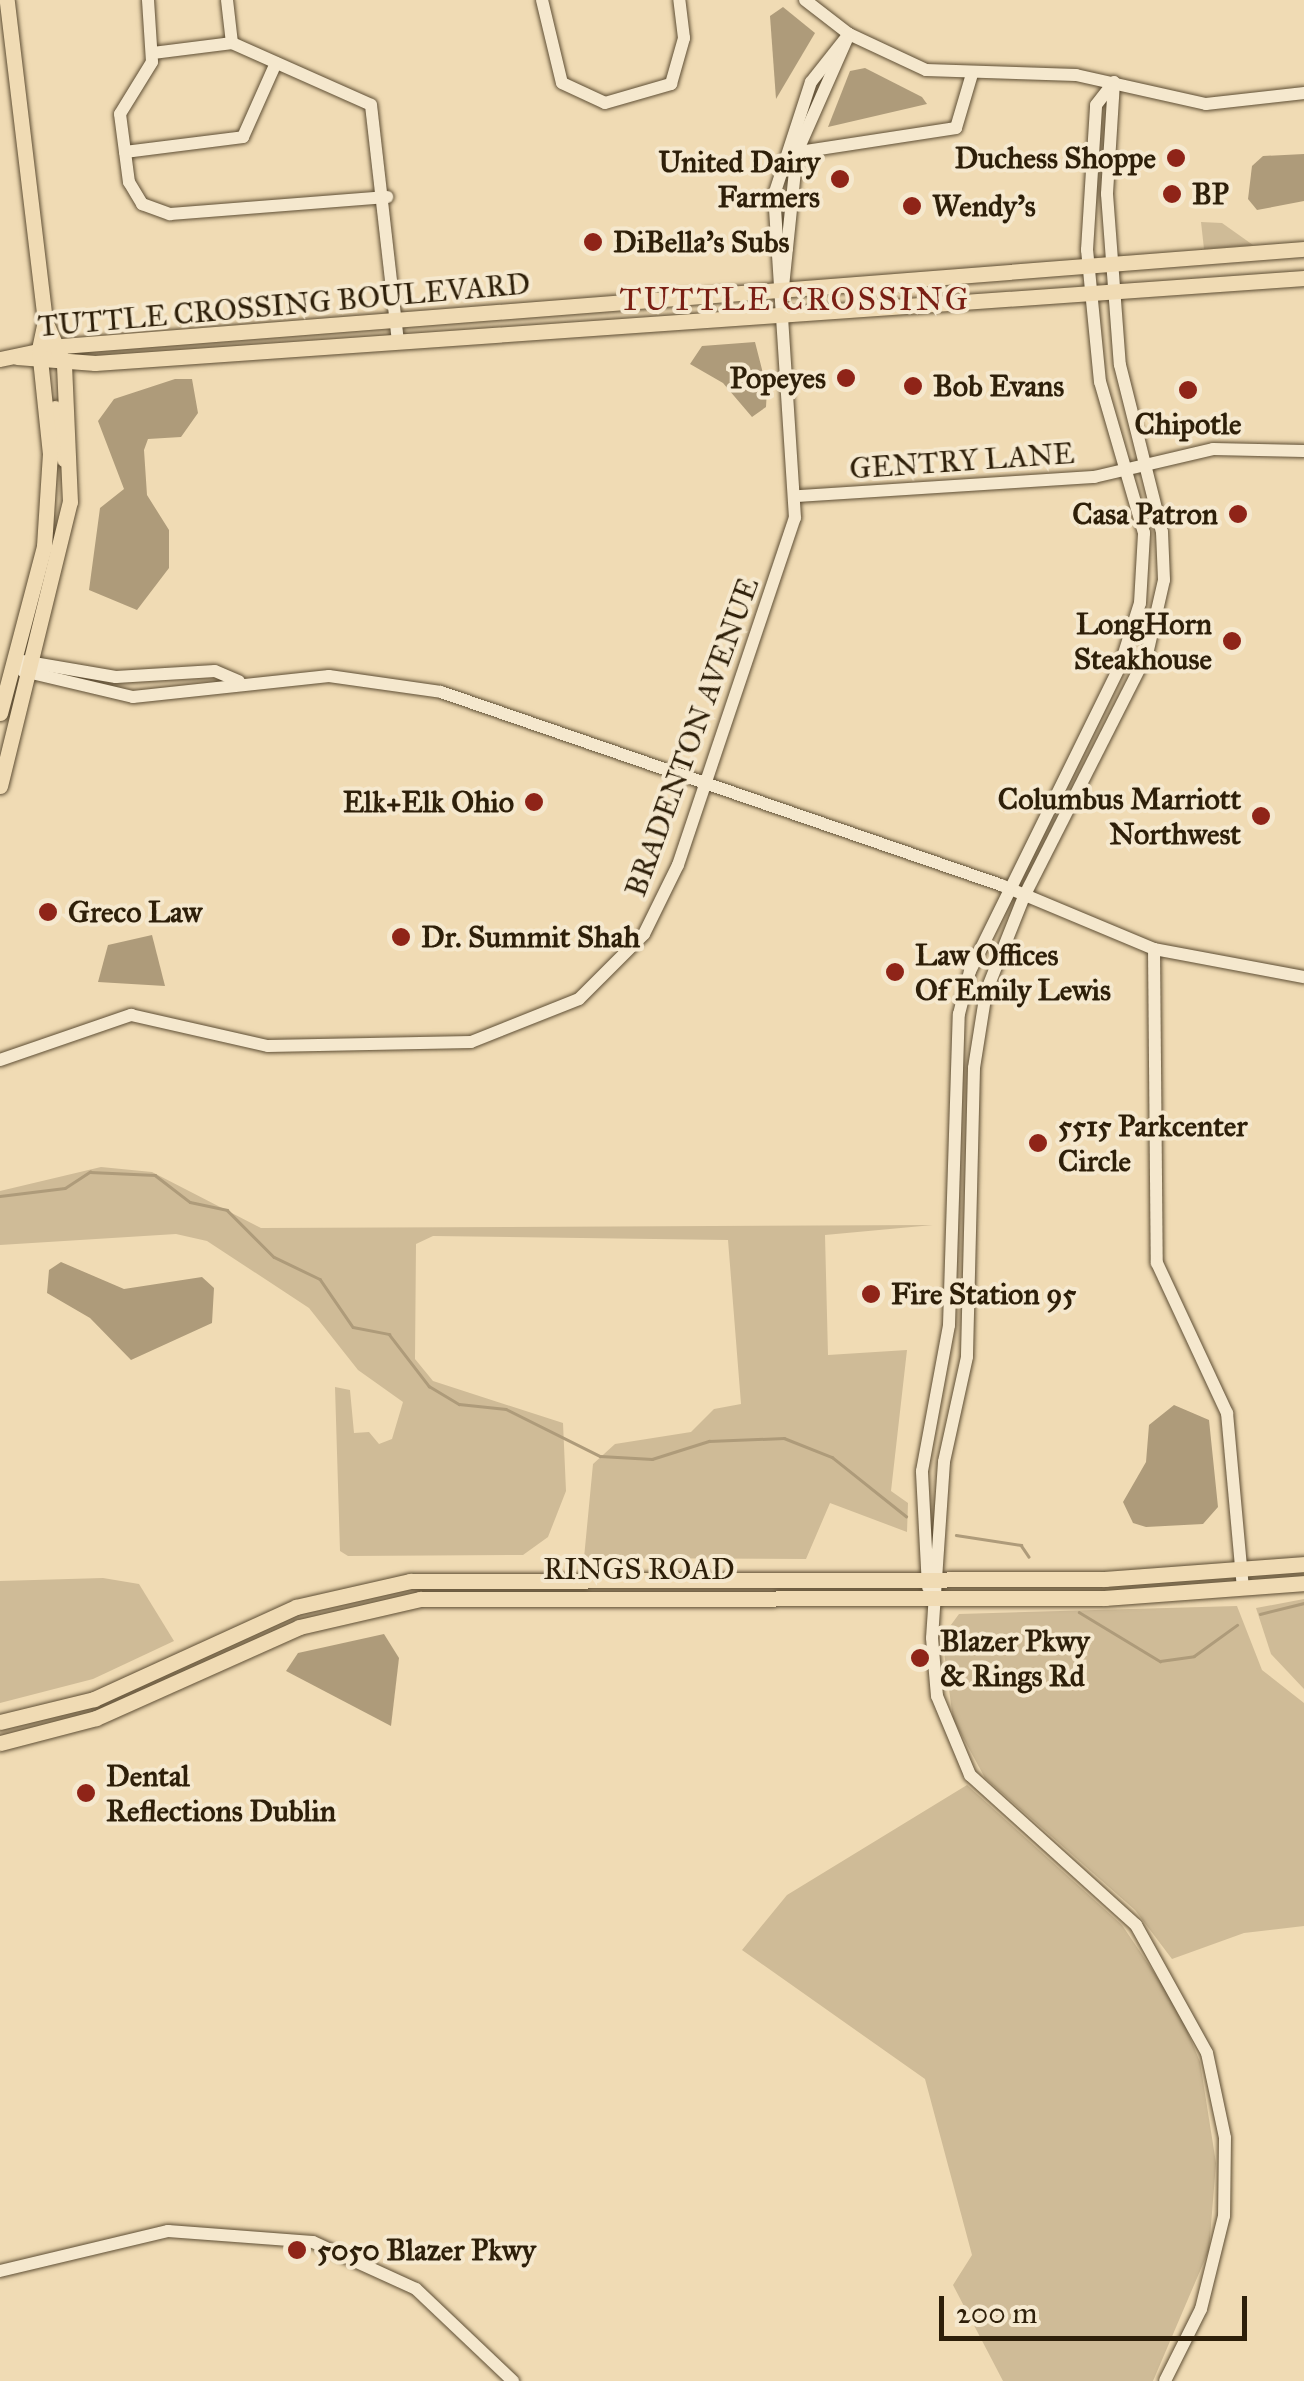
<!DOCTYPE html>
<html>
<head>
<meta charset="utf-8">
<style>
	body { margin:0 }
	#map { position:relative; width:1304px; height:2381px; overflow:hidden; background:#f0dbb4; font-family:"IM FELL Great Primer",serif }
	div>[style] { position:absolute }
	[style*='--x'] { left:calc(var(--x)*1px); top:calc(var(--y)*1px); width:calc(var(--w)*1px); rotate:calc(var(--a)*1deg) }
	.green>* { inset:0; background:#cfbb97 }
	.water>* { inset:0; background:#ae9b7a }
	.stream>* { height:2.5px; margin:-1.25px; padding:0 1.25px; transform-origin:1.25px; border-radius:1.25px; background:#ae9b7a }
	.roads { filter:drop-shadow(0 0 2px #5e4e34) drop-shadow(0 0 2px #5e4e34) }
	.minor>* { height:12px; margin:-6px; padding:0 6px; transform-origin:6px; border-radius:6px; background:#f5e8ce }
	.major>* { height:15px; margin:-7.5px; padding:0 7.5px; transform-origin:7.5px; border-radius:7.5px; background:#f0dbb4 }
	.dots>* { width:28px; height:28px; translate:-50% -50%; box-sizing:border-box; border:5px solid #f5e8ce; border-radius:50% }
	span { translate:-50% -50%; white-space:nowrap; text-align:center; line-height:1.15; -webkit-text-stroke:8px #f5e8ce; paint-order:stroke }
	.poi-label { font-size:30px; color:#2e1f09; font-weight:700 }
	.right { translate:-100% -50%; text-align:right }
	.left { translate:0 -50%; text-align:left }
	.street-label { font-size:30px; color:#2e1f09 }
	.neighbourhood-label { font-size:32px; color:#7a1f14; letter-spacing:2.5px }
	.scale { position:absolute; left:939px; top:2296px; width:308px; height:45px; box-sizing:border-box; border:5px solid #2e1f09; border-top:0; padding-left:12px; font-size:30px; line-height:35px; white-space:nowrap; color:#2e1f09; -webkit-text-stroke:8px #f5e8ce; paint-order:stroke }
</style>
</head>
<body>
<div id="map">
	<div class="green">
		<div style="clip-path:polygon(1201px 222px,1222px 223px,1253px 245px,1204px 249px)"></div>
		<div style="clip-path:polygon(101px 1167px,152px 1172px,261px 1228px,933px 1225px,825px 1235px,828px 1355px,907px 1350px,891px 1491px,908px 1503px,907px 1532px,830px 1503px,806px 1559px,584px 1558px,593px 1464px,615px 1444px,691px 1432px,714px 1409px,741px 1404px,728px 1240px,433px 1236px,416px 1244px,415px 1359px,433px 1381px,563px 1423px,566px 1491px,548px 1537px,523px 1555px,348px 1556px,340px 1551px,335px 1387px,350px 1390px,354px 1433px,369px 1432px,379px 1444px,392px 1439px,403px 1402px,358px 1370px,309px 1308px,207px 1241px,176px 1234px,0 1245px,0 1191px)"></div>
		<div style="clip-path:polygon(103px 1578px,139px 1584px,174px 1641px,93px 1679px,0 1703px,0 1581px)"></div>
		<div style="clip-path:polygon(1304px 1599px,1304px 1689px,1271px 1654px,1256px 1608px)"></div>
		<div style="clip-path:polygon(1237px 1606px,1262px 1670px,1304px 1703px,1304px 1926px,1244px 1933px,1172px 1959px,1135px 1910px,985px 1778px,953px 1719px,942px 1637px,959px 1614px)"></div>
		<div style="clip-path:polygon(967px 1785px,1122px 1925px,1178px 2008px,1200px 2062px,1216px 2163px,1209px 2250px,1153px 2381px,1003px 2381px,953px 2285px,972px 2255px,925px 2079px,742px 1950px,787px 1895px)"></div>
	</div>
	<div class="water">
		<div style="clip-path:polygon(783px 7px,815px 33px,776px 99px,770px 16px)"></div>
		<div style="clip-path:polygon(865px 68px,922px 97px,927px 104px,828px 127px,850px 71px)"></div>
		<div style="clip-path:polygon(1304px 154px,1304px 201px,1257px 210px,1248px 199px,1252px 166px,1263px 156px)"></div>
		<div style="clip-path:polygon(755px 342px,767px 389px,766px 407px,752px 417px,723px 383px,690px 364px,702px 346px)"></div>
		<div style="clip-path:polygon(175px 379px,192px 379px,198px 413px,181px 437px,148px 439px,144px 450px,147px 495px,169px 530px,169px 568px,137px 610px,89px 590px,100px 508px,124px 489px,98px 421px,114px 399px)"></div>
		<div style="clip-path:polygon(152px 935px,165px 986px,98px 982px,108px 945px)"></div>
		<div style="clip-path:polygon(61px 1262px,124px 1289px,202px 1277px,214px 1288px,212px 1323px,131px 1360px,90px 1318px,47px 1293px,49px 1270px)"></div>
		<div style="clip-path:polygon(1174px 1405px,1209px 1420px,1218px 1507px,1203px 1524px,1146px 1527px,1133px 1523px,1123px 1502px,1146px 1462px,1149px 1425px)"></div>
		<div style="clip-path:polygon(384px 1634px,399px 1658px,391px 1726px,286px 1671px,298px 1653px)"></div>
	</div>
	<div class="stream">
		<div style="--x:0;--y:1196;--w:65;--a:-7"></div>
		<div style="--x:65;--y:1188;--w:30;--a:-33"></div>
		<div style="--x:90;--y:1172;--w:65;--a:2.6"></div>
		<div style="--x:155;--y:1175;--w:44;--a:37.6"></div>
		<div style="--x:190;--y:1202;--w:38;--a:12"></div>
		<div style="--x:227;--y:1210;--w:66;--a:45"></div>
		<div style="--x:274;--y:1257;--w:51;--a:25.6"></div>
		<div style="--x:320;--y:1279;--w:58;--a:55.5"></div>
		<div style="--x:353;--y:1327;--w:37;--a:11"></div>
		<div style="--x:389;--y:1334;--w:66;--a:52.4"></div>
		<div style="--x:429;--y:1386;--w:35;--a:31"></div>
		<div style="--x:459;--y:1404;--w:47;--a:6.1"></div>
		<div style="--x:506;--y:1409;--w:105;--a:26.6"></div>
		<div style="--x:600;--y:1456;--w:52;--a:3.3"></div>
		<div style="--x:652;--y:1459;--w:60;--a:-17.5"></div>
		<div style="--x:709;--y:1441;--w:75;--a:-2.3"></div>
		<div style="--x:784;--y:1438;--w:52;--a:21.6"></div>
		<div style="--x:832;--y:1457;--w:95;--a:38.6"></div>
		<div style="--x:956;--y:1535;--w:66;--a:8.7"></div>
		<div style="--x:1021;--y:1545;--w:14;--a:56"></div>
		<div style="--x:1079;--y:1612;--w:95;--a:31.2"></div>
		<div style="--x:1160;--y:1661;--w:34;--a:-8"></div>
		<div style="--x:1194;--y:1656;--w:53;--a:-35.8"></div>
		<div style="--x:1260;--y:1614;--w:45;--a:-14"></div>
	</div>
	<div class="roads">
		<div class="minor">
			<div style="--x:148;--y:0;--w:62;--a:86.3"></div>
			<div style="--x:152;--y:62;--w:61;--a:121.6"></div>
			<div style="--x:120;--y:114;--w:69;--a:82.5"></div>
			<div style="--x:129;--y:182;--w:26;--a:59"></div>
			<div style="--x:142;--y:204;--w:30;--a:20"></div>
			<div style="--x:170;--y:214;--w:218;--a:-4.5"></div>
			<div style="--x:227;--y:0;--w:43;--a:83.4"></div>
			<div style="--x:542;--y:0;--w:85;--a:76.5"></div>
			<div style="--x:562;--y:83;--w:47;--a:24.9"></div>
			<div style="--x:605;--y:103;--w:69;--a:-16.1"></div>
			<div style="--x:671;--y:84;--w:48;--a:-74.2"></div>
			<div style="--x:684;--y:38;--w:38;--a:-97"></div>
			<div style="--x:805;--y:0;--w:56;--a:37.7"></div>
			<div style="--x:849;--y:34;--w:85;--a:25.1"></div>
			<div style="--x:926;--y:70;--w:150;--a:1.9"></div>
			<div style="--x:1076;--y:75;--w:133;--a:12.6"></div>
			<div style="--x:1206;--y:104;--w:99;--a:-6.4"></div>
			<div style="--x:153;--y:53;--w:80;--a:-7.2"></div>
			<div style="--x:232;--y:43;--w:152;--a:24"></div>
			<div style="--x:371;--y:105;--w:238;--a:83.5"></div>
			<div style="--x:1114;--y:82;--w:112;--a:93.6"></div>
			<div style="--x:1107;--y:194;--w:171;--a:85.7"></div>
			<div style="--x:1120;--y:365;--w:172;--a:75.9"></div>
			<div style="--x:1162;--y:532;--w:48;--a:87.6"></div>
			<div style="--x:1164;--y:580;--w:76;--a:102.9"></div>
			<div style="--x:1147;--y:654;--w:269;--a:116.9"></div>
			<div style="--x:1025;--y:894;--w:105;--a:111.7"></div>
			<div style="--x:986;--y:992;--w:77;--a:99"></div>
			<div style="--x:974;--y:1068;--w:289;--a:91.4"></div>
			<div style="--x:967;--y:1357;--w:107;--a:102.4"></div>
			<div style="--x:944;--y:1462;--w:176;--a:93.9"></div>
			<div style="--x:932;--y:1638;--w:58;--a:85.1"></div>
			<div style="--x:937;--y:1696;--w:86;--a:67.3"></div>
			<div style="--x:970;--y:1775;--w:224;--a:42.1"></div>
			<div style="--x:1136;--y:1925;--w:146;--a:61"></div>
			<div style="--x:1207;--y:2053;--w:87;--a:78"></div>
			<div style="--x:1225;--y:2138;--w:78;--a:90.7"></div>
			<div style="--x:1224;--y:2216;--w:96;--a:103.9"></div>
			<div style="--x:1201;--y:2309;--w:80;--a:116.6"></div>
			<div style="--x:125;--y:152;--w:119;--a:-7.2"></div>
			<div style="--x:243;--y:137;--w:81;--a:-66"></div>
			<div style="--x:793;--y:153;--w:165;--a:-8.7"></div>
			<div style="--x:956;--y:128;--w:56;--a:-73.5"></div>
			<div style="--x:783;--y:287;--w:136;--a:-84.1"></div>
			<div style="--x:797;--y:152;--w:129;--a:-66.2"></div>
			<div style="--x:799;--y:496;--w:296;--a:-3.7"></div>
			<div style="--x:1094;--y:477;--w:122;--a:-13.2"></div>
			<div style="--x:1213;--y:449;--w:91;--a:1.3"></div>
			<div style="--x:22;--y:661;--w:95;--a:9.7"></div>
			<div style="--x:116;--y:677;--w:99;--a:-3.5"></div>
			<div style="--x:215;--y:671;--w:26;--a:23"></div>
			<div style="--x:23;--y:671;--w:113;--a:13.3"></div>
			<div style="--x:133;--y:697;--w:197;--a:-6.1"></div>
			<div style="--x:329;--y:676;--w:113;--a:8.1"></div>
			<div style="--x:441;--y:692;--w:592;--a:19.02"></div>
			<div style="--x:1001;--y:885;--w:166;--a:22.7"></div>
			<div style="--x:1154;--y:949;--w:153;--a:10.6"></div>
			<div style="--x:1154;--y:949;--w:314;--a:89.5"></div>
			<div style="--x:1157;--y:1263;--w:166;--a:65"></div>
			<div style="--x:1227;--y:1413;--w:176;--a:84.8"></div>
			<div style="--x:0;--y:1060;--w:139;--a:-19"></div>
			<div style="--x:131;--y:1015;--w:140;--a:12.8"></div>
			<div style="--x:268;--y:1046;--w:203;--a:-1.1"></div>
			<div style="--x:471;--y:1042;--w:116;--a:-21.7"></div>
			<div style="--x:579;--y:999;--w:92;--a:-45"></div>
			<div style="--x:644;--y:934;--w:77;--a:-63.8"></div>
			<div style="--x:678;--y:865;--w:366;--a:-71.4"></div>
			<div style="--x:795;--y:518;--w:324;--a:-93.7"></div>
			<div style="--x:774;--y:195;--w:119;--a:-71.9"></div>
			<div style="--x:811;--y:82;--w:61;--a:-51.6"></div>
			<div style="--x:928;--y:1587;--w:116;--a:-93"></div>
			<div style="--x:922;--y:1471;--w:148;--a:-79.5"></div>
			<div style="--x:949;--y:1325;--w:311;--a:-88.2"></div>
			<div style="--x:959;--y:1014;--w:44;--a:-75.7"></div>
			<div style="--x:970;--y:971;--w:340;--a:-63.8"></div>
			<div style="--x:1120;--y:666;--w:66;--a:-72.4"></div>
			<div style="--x:1140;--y:603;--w:70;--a:-86.7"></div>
			<div style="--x:1144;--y:533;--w:157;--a:-106.2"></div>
			<div style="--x:1100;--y:382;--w:133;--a:-95.6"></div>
			<div style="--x:1087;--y:250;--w:145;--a:-86.4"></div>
			<div style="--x:1096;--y:105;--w:29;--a:-52"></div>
			<div style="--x:0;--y:2271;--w:173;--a:-13.4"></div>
			<div style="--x:168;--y:2231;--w:145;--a:4.3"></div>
			<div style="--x:313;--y:2242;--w:113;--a:24.5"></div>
			<div style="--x:416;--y:2289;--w:134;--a:43.5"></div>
		</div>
		<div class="major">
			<div style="--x:17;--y:357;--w:78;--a:4.4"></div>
			<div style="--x:95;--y:363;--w:1212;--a:-4.02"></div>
			<div style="--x:0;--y:359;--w:63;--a:-11.8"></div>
			<div style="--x:62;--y:346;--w:1246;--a:-4.47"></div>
			<div style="--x:55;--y:408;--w:52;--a:80"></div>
			<div style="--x:0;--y:713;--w:173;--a:-75.2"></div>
			<div style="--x:44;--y:546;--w:92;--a:-86.3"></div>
			<div style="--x:50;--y:454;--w:106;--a:-96"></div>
			<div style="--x:39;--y:349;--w:29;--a:-78"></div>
			<div style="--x:45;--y:321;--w:323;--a:-96.8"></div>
			<div style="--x:0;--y:786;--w:292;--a:-76.2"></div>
			<div style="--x:70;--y:502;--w:138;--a:-92.5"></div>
			<div style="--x:64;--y:364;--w:47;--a:-113.8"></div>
			<div style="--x:0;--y:1722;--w:97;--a:-13.7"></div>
			<div style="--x:94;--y:1699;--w:222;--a:-24.5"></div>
			<div style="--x:296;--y:1607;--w:117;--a:-12.8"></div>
			<div style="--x:410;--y:1581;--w:695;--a:-0.16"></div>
			<div style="--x:1105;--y:1579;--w:200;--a:-4.3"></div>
			<div style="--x:0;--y:1743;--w:99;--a:-14.6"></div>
			<div style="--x:96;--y:1718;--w:222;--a:-24.1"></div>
			<div style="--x:299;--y:1627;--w:124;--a:-13"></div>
			<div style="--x:420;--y:1599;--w:685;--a:-0.08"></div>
			<div style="--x:1105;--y:1598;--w:200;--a:-4.3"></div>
		</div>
	</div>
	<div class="dots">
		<div style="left:1176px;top:158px;background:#8f2418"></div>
		<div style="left:840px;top:179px;background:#8f2418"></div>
		<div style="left:1172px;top:194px;background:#8f2418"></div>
		<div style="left:912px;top:206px;background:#8f2418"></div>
		<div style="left:593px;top:242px;background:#8f2418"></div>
		<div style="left:846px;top:378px;background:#8f2418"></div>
		<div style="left:913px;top:386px;background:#8f2418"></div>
		<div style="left:1188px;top:390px;background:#8f2418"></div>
		<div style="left:1238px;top:514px;background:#8f2418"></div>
		<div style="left:1232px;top:641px;background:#8f2418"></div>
		<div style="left:534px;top:802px;background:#8f2418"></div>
		<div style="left:1261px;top:816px;background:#8f2418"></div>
		<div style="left:48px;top:912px;background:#8f2418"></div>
		<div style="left:401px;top:937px;background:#8f2418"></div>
		<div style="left:895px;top:972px;background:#8f2418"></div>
		<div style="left:1038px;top:1143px;background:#8f2418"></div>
		<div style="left:871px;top:1294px;background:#8f2418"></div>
		<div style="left:920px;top:1658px;background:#8f2418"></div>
		<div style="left:86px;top:1793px;background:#8f2418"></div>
		<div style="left:297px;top:2250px;background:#8f2418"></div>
	</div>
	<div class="poi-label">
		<span class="right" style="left:1156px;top:158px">Duchess Shoppe</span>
		<span class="right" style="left:820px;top:179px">United Dairy<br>Farmers</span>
		<span class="left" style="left:1192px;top:194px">BP</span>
		<span class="left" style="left:932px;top:206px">Wendy's</span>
		<span class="left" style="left:613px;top:242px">DiBella's Subs</span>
		<span class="right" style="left:826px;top:378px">Popeyes</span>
		<span class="left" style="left:933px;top:386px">Bob Evans</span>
		<span style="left:1188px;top:424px">Chipotle</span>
		<span class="right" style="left:1218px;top:514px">Casa Patron</span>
		<span class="right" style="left:1212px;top:641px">LongHorn<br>Steakhouse</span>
		<span class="right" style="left:1241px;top:816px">Columbus Marriott<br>Northwest</span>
		<span class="right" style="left:514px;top:802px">Elk+Elk Ohio</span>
		<span class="left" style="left:68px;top:912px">Greco Law</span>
		<span class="left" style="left:421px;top:937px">Dr. Summit Shah</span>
		<span class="left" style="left:915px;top:972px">Law Offices<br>Of Emily Lewis</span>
		<span class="left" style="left:1058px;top:1143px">5515 Parkcenter<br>Circle</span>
		<span class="left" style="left:891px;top:1294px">Fire Station 95</span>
		<span class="left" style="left:940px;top:1658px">Blazer Pkwy<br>&amp; Rings Rd</span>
		<span class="left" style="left:106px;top:1793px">Dental<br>Reflections Dublin</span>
		<span class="left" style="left:317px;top:2250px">5050 Blazer Pkwy</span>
	</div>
	<div class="street-label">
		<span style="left:284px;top:305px;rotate:-5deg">TUTTLE CROSSING BOULEVARD</span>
		<span style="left:962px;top:461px;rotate:-4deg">GENTRY LANE</span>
		<span style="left:692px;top:737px;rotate:-70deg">BRADENTON AVENUE</span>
		<span style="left:639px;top:1569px">RINGS ROAD</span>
	</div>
	<div class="neighbourhood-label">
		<span style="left:795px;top:300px">TUTTLE CROSSING</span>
	</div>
	<div class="scale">200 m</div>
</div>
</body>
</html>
